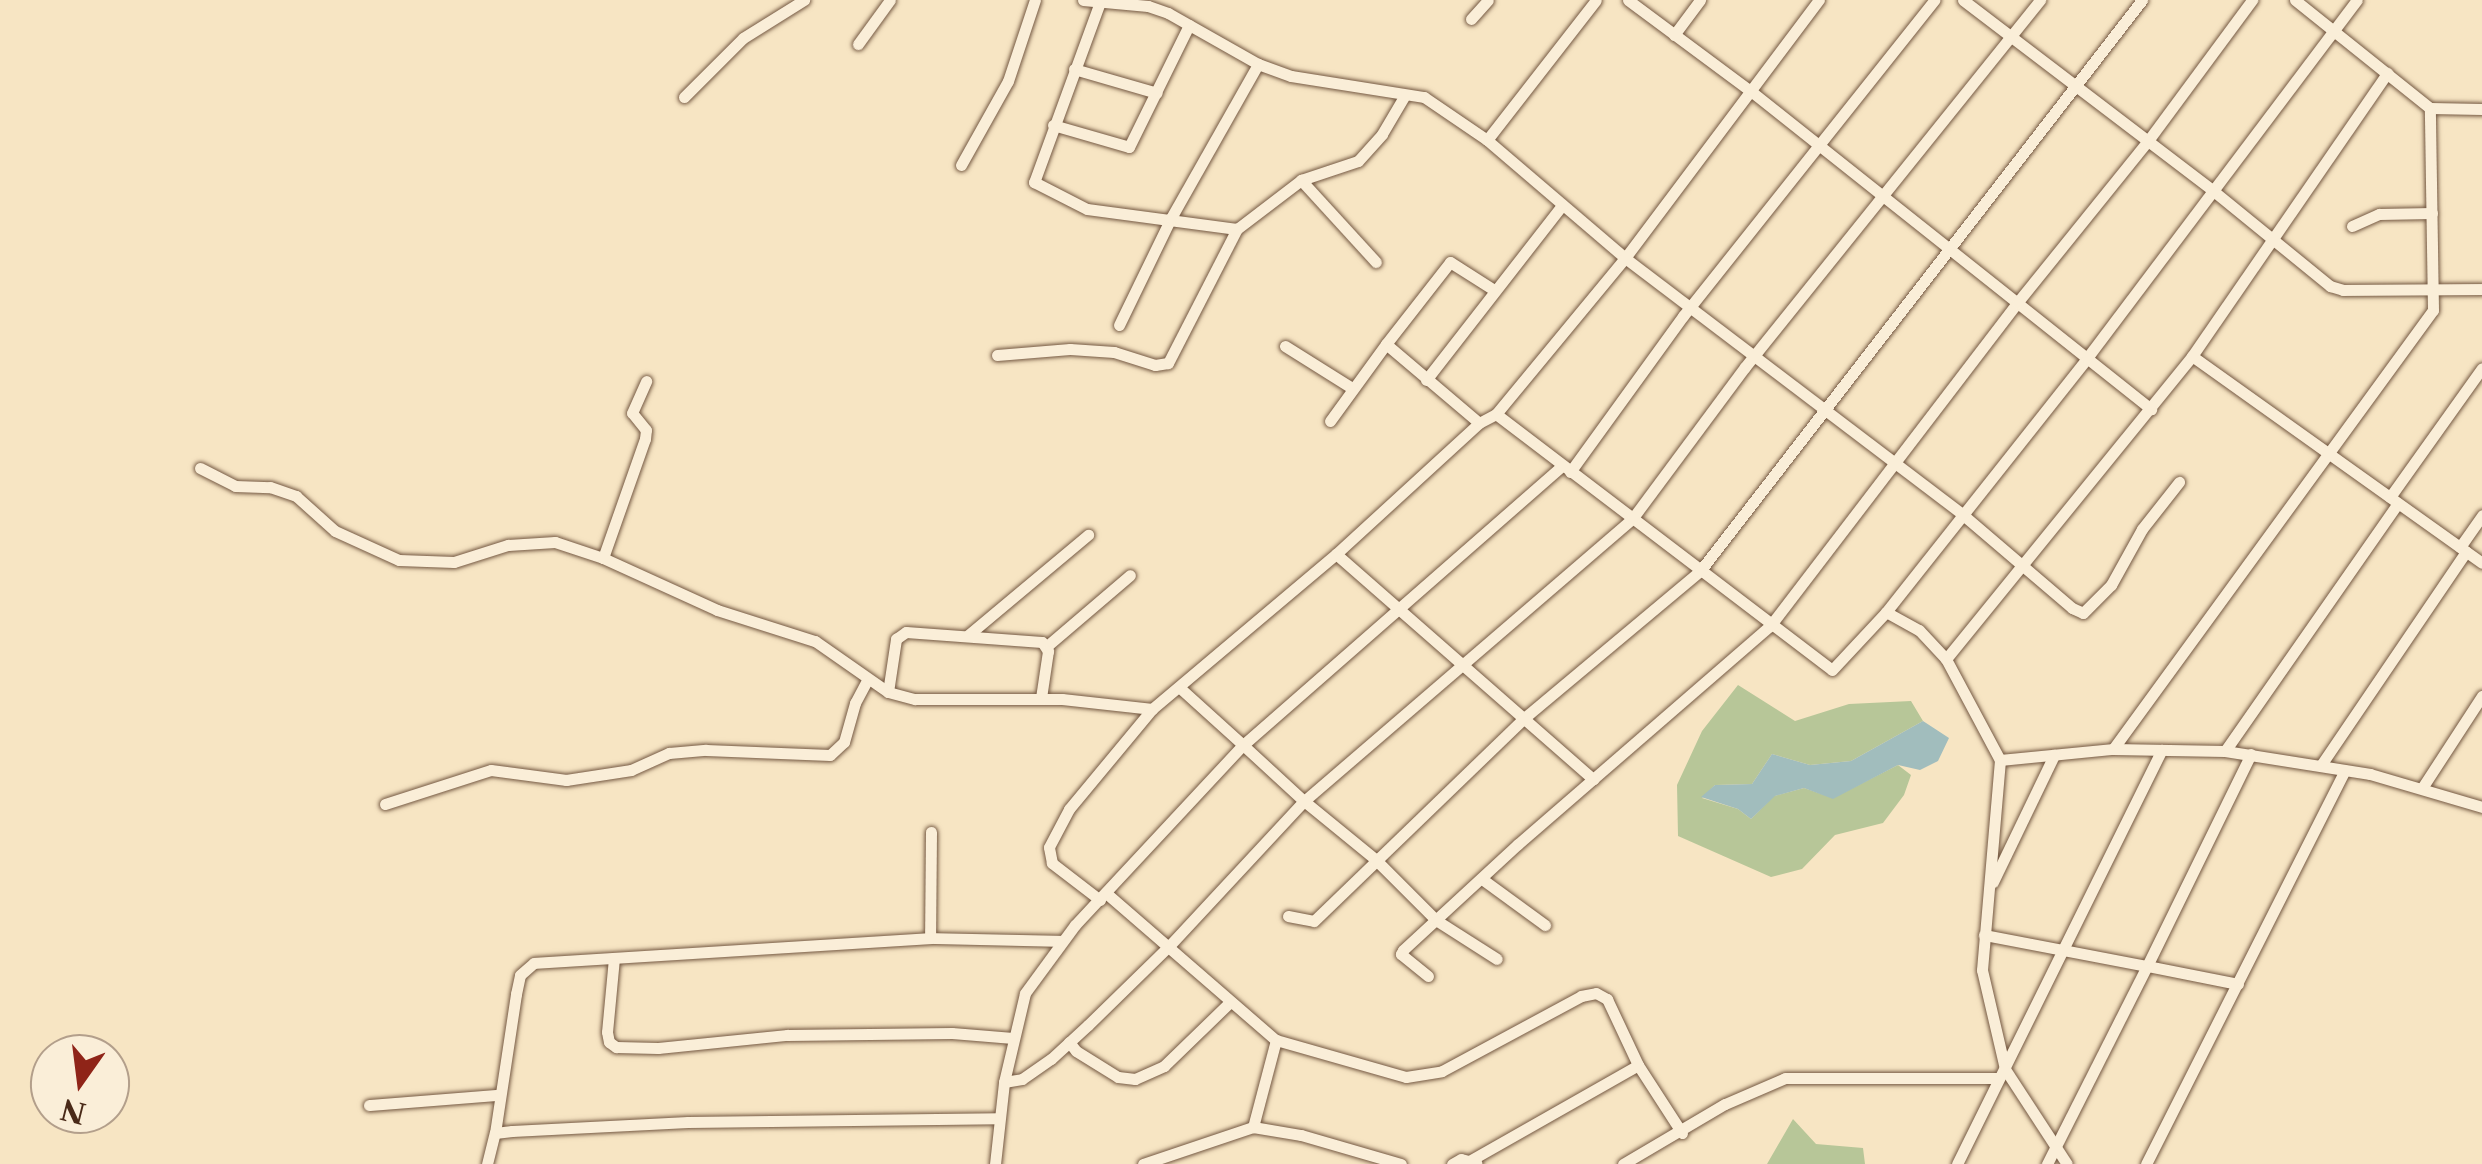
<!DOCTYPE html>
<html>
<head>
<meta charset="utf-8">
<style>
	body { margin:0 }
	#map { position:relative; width:2482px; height:1164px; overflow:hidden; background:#f7e5c3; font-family:"Libre Caslon Text",serif }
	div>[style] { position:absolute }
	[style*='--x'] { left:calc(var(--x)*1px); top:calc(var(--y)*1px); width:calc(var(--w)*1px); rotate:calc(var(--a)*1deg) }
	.green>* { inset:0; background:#b7c698 }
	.water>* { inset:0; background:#a1bdbd }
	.roads { filter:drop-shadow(0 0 2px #745842) drop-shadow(0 0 2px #745842) }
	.minor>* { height:11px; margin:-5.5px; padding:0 5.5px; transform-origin:5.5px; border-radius:5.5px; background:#faeed8 }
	span { translate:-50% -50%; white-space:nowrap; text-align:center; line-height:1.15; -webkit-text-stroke:8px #faeed8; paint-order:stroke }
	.north { position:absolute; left:30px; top:1034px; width:100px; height:100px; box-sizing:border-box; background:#faeed8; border:2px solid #b39f8b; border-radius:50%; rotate:194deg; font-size:28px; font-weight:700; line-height:40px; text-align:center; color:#492917 }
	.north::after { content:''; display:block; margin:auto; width:35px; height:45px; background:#8f2418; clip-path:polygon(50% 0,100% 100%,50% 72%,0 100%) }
</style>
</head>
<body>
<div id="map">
	<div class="green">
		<div style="clip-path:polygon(1738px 685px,1795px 721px,1849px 704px,1911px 701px,1923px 721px,1851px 761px,1810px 765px,1772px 754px,1752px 784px,1715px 785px,1702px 798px,1738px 809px,1751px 819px,1774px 796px,1804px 788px,1833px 798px,1898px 765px,1911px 775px,1904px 795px,1883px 823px,1835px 835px,1802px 869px,1771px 877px,1678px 836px,1677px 785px,1702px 731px)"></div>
		<div style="clip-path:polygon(1793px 1119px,1816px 1144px,1863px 1148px,1865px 1164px,1767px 1164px)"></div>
	</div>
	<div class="water">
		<div style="clip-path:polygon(1923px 721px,1949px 738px,1938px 761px,1920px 770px,1898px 765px,1833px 799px,1804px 788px,1775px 796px,1751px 819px,1738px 809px,1701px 797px,1715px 785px,1752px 784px,1772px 754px,1810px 765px,1851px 761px)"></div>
	</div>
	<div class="roads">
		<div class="minor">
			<div style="--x:1083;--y:0;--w:65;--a:5.3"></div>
			<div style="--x:1148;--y:6;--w:21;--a:19"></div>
			<div style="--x:1168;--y:13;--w:103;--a:29.5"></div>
			<div style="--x:1258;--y:64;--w:35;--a:20"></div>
			<div style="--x:1291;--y:76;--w:135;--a:9"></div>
			<div style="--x:1424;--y:97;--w:76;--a:34.3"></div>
			<div style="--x:1487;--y:140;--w:177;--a:-52.1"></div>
			<div style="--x:1628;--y:0;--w:154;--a:36.6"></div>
			<div style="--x:1752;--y:92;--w:510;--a:38.47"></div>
			<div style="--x:1963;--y:0;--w:312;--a:37.3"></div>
			<div style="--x:2211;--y:189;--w:154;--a:39.2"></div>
			<div style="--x:2330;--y:286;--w:14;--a:17"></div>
			<div style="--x:2343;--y:290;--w:139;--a:-0.4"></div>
			<div style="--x:2295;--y:0;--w:173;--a:38.7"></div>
			<div style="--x:2430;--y:108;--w:52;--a:1.1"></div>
			<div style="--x:1100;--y:2;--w:192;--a:110.1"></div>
			<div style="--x:1034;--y:182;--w:59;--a:27"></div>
			<div style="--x:1087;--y:209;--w:151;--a:7.6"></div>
			<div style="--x:1471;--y:19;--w:25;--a:-48"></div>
			<div style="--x:1674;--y:35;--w:44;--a:-53.4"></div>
			<div style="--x:858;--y:44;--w:54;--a:-54"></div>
			<div style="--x:1074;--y:69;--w:86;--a:16.1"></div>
			<div style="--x:684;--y:97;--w:83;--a:-45"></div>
			<div style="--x:743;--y:38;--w:72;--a:-31.9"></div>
			<div style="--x:1053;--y:125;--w:79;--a:16.1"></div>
			<div style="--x:1129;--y:147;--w:136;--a:-63.8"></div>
			<div style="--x:1487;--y:140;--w:182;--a:40.5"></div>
			<div style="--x:1625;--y:258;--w:423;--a:37.2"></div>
			<div style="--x:1962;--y:514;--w:145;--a:40.5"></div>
			<div style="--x:2072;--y:608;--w:12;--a:24"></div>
			<div style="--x:2083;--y:613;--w:40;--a:-45"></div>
			<div style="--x:2111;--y:585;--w:64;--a:-61"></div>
			<div style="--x:2142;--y:529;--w:60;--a:-51.8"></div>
			<div style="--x:961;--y:165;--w:96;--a:-60.8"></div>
			<div style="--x:1008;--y:81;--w:85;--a:-71.6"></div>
			<div style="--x:1301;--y:180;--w:111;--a:47.6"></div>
			<div style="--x:2352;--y:226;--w:30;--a:-24"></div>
			<div style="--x:2379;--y:214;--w:53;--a:-1.1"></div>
			<div style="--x:1119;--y:325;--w:119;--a:-64.1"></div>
			<div style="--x:1171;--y:218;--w:177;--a:-60.5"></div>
			<div style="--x:1386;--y:344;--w:104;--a:-52"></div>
			<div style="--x:1450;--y:262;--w:52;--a:32.5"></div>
			<div style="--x:1285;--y:346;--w:79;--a:32.1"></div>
			<div style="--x:997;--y:355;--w:73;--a:-4.7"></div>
			<div style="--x:1070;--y:349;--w:44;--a:3.9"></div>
			<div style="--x:1114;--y:352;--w:43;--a:17.6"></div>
			<div style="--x:1155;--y:365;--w:13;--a:-9"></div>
			<div style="--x:1168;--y:363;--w:151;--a:-62.8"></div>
			<div style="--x:1237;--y:229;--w:81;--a:-37.4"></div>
			<div style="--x:1301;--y:180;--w:60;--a:-18.4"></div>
			<div style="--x:1358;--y:161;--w:36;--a:-48"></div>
			<div style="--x:1382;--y:134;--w:45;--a:-59.5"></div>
			<div style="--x:2192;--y:356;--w:356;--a:35.5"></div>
			<div style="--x:1426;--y:380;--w:222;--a:-52.1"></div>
			<div style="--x:1496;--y:414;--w:422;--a:37.3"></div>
			<div style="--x:1832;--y:670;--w:79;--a:-47"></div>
			<div style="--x:1886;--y:612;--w:38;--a:29"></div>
			<div style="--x:1919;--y:630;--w:40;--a:47"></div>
			<div style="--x:1946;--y:659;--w:115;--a:61.9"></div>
			<div style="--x:2000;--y:760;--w:211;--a:94.9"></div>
			<div style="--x:1982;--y:970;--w:102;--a:76.9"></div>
			<div style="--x:2005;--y:1069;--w:113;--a:56.9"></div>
			<div style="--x:1330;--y:421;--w:95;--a:-54"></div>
			<div style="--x:1386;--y:344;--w:122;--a:40.3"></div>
			<div style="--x:200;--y:468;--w:39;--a:27"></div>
			<div style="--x:235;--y:486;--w:35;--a:2"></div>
			<div style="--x:270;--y:487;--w:28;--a:19"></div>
			<div style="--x:296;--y:496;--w:52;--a:41.9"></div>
			<div style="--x:335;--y:531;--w:70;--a:24.4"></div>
			<div style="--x:399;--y:560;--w:55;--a:2.1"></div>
			<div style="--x:454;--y:562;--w:57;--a:-17.5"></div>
			<div style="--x:508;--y:545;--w:47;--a:-3.7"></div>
			<div style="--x:555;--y:542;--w:51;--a:18.4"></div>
			<div style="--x:603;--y:558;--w:125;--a:24.5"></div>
			<div style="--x:717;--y:610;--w:103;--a:17.6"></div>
			<div style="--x:815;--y:641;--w:89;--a:34.9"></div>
			<div style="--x:888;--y:692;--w:28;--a:15"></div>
			<div style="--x:915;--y:699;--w:147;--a:0"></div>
			<div style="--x:1062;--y:699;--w:91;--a:6.3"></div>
			<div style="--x:1152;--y:709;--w:241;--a:-40.1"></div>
			<div style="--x:1336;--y:554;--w:194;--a:-42.5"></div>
			<div style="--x:1479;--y:423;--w:19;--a:-28"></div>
			<div style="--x:1496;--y:414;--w:202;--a:-50.4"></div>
			<div style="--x:1625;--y:258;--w:323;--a:-53.1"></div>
			<div style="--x:1570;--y:472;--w:193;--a:-54.1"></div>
			<div style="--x:1683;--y:316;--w:404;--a:-51.5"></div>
			<div style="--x:2390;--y:497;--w:158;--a:-54.5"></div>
			<div style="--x:2460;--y:547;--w:39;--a:-55"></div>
			<div style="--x:1336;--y:554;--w:342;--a:41.2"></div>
			<div style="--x:603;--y:558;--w:126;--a:-70.6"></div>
			<div style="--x:645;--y:439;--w:9;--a:-84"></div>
			<div style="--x:646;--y:430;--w:22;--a:-129"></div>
			<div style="--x:632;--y:413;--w:35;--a:-66"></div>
			<div style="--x:1886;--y:612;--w:324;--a:-51.6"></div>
			<div style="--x:2087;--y:358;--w:448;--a:-53"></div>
			<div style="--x:967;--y:636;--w:158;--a:-39.9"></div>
			<div style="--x:1047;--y:646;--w:109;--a:-40.5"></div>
			<div style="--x:1946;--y:659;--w:390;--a:-50.9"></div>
			<div style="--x:2192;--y:356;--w:344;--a:-55.4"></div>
			<div style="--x:1180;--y:688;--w:85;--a:42.1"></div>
			<div style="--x:1243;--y:745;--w:422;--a:-41.2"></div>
			<div style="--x:888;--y:692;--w:54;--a:-81.4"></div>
			<div style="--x:896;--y:639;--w:12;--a:-35"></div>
			<div style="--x:906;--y:632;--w:136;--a:4.2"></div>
			<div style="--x:1042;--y:642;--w:11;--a:56"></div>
			<div style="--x:1048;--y:651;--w:48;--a:98.5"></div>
			<div style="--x:2113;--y:749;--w:543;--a:-53.91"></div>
			<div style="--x:2433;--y:310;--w:202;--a:-90.9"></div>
			<div style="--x:2225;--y:751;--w:302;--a:-55.1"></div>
			<div style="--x:2000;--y:760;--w:114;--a:-5.6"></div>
			<div style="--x:2113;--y:749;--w:112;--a:1"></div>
			<div style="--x:2225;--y:751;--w:147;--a:9"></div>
			<div style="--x:2370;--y:774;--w:117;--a:16.4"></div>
			<div style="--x:2321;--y:765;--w:258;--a:-55.8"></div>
			<div style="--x:2422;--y:788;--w:110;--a:-56.9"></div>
			<div style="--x:385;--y:804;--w:111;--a:-17.8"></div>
			<div style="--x:491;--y:770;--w:76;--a:7.6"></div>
			<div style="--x:566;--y:780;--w:66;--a:-8.7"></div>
			<div style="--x:631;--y:770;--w:42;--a:-24.1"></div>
			<div style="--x:669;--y:753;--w:37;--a:-5"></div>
			<div style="--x:706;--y:750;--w:124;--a:2.3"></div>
			<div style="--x:830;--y:755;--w:19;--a:-43"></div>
			<div style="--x:844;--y:742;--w:41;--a:-74.2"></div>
			<div style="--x:855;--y:703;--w:27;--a:-62"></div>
			<div style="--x:931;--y:832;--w:106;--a:90.5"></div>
			<div style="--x:930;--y:938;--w:131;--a:1.3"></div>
			<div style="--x:1482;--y:879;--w:78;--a:36.1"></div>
			<div style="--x:1993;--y:882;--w:141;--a:-64.3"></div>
			<div style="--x:1106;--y:893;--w:225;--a:40.9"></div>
			<div style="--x:1276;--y:1040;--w:135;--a:15.9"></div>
			<div style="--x:1406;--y:1077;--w:36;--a:-9"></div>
			<div style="--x:1442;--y:1071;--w:158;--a:-28.3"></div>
			<div style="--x:1581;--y:996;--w:15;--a:-11"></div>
			<div style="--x:1596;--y:993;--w:13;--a:29"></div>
			<div style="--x:1607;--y:999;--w:73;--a:64.8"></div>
			<div style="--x:1638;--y:1065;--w:81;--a:57.1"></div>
			<div style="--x:1100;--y:900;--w:61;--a:-142.4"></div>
			<div style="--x:1052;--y:863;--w:16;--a:-101"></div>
			<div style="--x:1049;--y:847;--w:43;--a:-62.2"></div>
			<div style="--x:1069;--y:809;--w:130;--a:-50.3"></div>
			<div style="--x:1288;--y:916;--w:26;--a:11"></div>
			<div style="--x:1314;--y:921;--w:291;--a:-44"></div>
			<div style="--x:1523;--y:719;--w:231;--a:-39.9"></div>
			<div style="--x:1700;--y:571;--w:722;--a:-52.26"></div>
			<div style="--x:1984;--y:935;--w:166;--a:10.8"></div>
			<div style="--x:2147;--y:966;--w:222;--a:116.8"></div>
			<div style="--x:614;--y:958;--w:74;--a:95.4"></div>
			<div style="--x:607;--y:1032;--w:10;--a:79"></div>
			<div style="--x:609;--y:1042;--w:9;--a:36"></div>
			<div style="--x:616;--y:1047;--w:42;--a:1.4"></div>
			<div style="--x:658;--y:1048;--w:130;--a:-5.8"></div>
			<div style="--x:787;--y:1035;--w:165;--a:-0.7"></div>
			<div style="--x:952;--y:1033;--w:61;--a:4.7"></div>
			<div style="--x:1428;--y:976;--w:35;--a:-141"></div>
			<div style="--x:1401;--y:954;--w:4;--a:-63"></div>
			<div style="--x:1403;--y:950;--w:156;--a:-42.7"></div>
			<div style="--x:1518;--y:844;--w:333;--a:-40.9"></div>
			<div style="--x:1770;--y:626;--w:407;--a:-52.6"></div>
			<div style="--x:2017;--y:303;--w:207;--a:-51.1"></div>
			<div style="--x:2147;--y:142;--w:177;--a:-53.5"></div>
			<div style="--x:2238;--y:984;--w:93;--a:-168.8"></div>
			<div style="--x:2147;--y:966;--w:236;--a:-63.9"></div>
			<div style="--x:1069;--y:1042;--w:11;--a:52"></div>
			<div style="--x:1076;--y:1051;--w:49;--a:31.8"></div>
			<div style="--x:1118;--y:1077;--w:17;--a:7"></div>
			<div style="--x:1135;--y:1079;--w:32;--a:-24"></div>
			<div style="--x:1164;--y:1066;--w:92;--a:-44.1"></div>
			<div style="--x:1004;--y:1082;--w:18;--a:-9"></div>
			<div style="--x:1022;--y:1079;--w:35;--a:-35"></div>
			<div style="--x:1051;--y:1059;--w:50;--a:-42.6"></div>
			<div style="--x:1088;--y:1025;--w:115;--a:-44.3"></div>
			<div style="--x:1170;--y:945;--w:197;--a:-47.1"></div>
			<div style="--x:1304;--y:801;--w:92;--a:39.2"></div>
			<div style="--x:1375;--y:859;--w:86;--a:45"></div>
			<div style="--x:1436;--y:920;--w:72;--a:32.6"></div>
			<div style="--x:369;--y:1105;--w:128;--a:-4.5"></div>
			<div style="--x:1253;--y:1127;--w:90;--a:-75.2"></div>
			<div style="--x:495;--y:1133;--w:141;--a:-81.4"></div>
			<div style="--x:516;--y:994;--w:19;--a:-78"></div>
			<div style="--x:520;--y:975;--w:18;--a:-41"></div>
			<div style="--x:534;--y:963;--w:397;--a:-3.6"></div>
			<div style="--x:1471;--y:1160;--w:192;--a:-29.6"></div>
			<div style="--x:487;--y:1164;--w:32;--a:-76"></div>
			<div style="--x:495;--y:1133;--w:17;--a:-7"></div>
			<div style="--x:512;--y:1131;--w:176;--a:-2.9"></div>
			<div style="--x:688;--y:1122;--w:311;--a:-0.7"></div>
			<div style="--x:995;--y:1164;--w:82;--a:-83.7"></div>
			<div style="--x:1004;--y:1082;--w:91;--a:-76.7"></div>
			<div style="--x:1025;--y:993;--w:84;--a:-53.7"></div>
			<div style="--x:1075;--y:925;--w:246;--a:-47"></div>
			<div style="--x:1243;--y:745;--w:83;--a:42.6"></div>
			<div style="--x:1304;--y:801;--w:433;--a:-40.7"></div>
			<div style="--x:1632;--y:519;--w:189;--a:-53.4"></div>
			<div style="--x:1745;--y:367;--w:471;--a:-51.2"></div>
			<div style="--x:1143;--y:1164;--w:116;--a:-18.6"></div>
			<div style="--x:1253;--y:1127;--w:49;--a:9.5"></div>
			<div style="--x:1301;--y:1135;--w:104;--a:16.2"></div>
			<div style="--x:1452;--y:1164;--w:10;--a:-29"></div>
			<div style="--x:1461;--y:1159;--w:16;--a:15"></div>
			<div style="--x:1623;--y:1164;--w:118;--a:-30.5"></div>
			<div style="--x:1725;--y:1104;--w:65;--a:-23.4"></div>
			<div style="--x:1785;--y:1078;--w:212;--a:0"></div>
			<div style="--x:1957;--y:1164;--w:462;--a:-63.7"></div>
			<div style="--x:2146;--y:1164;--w:441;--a:-63.2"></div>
		</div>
	</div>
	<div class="north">N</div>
</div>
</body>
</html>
